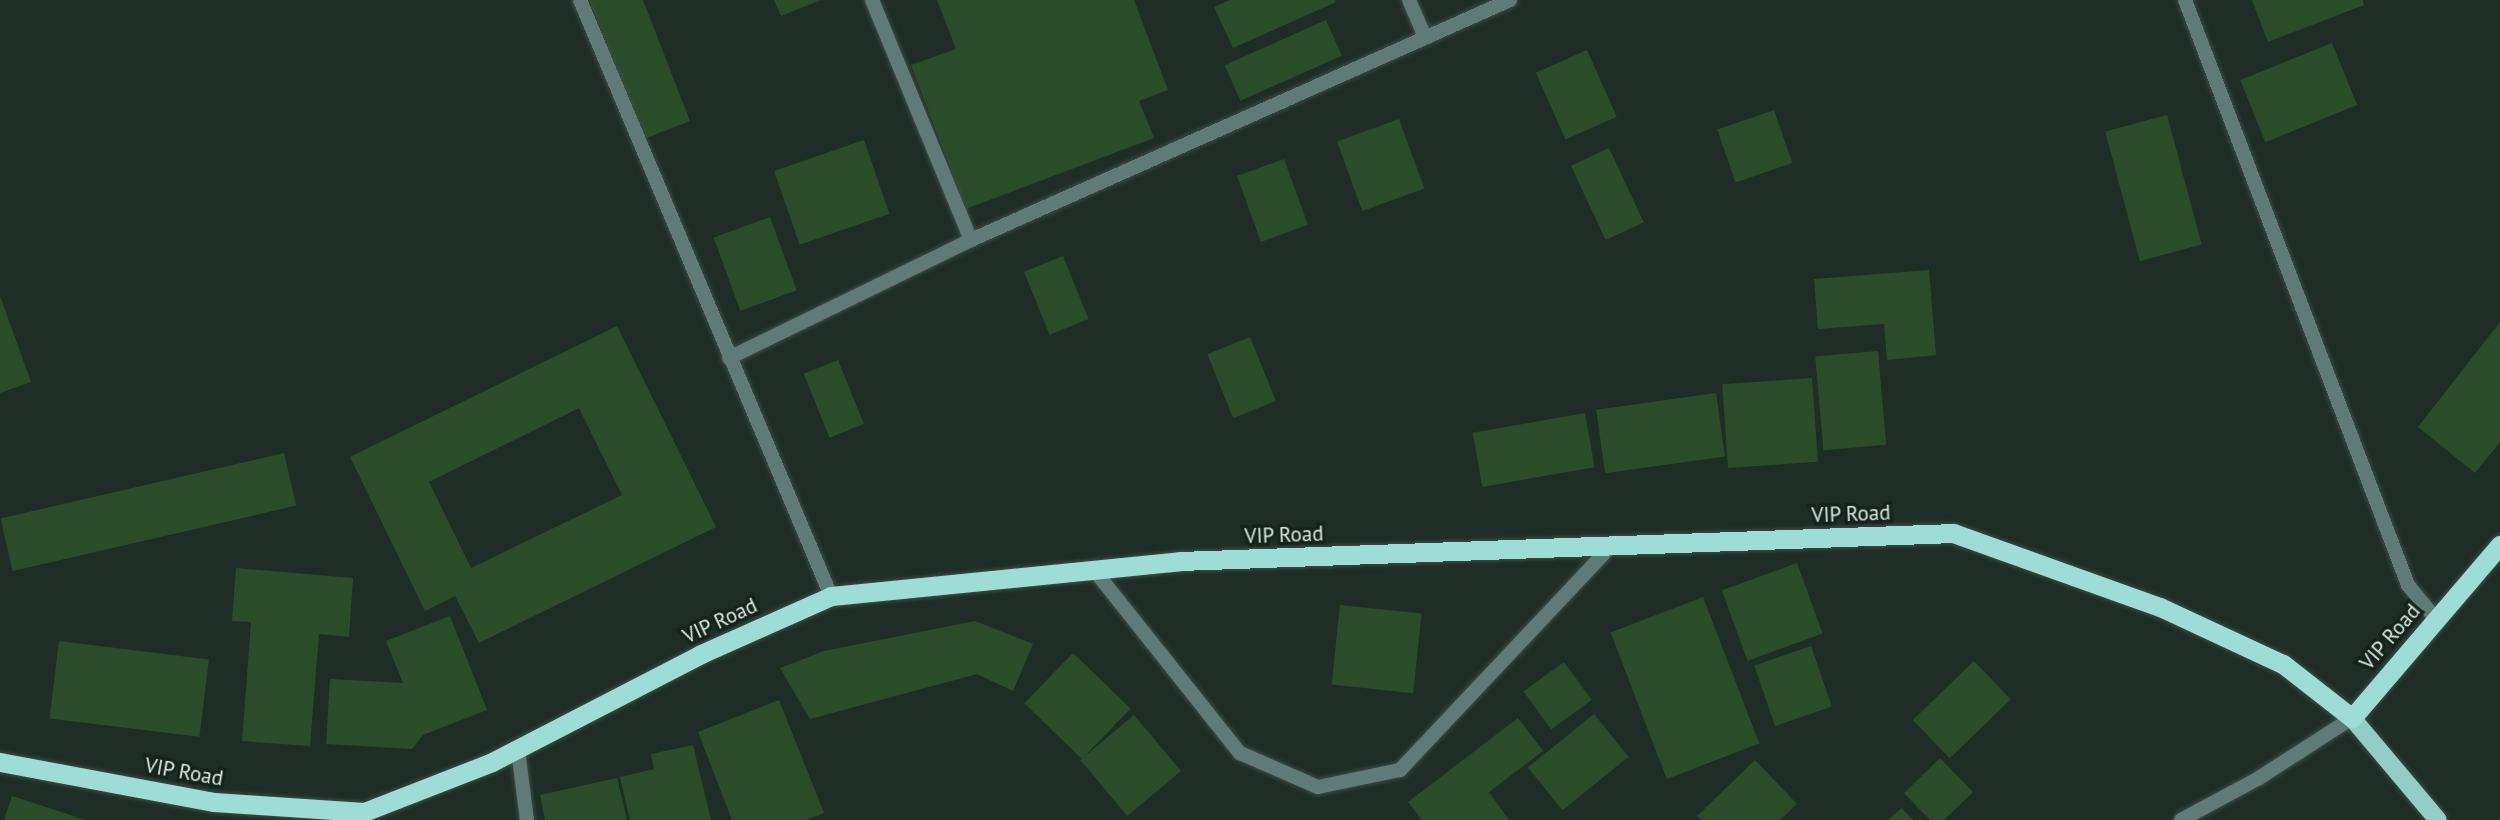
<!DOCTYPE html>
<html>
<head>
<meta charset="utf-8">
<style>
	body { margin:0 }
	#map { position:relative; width:2500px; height:820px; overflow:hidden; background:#1e2e27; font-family:"PT Sans",sans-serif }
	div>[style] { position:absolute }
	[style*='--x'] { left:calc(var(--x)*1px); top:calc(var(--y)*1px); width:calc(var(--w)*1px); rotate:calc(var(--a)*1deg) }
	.building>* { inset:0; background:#2b4c29; transform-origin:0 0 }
	.roads { filter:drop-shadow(0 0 2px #3d4c45) drop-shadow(0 0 2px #3d4c45) }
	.minor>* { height:14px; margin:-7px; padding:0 7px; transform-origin:7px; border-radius:7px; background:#607a78 }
	.tertiary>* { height:14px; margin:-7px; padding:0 7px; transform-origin:7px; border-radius:7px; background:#607a78 }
	.primary>* { height:18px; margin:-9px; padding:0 9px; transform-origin:9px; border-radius:9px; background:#94ccc6 }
	.trunk>* { height:19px; margin:-9.5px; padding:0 9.5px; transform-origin:9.5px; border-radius:9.5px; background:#9edcd6 }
	span { translate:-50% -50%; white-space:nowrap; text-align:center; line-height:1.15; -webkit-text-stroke:7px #14241d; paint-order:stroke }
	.street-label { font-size:21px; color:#dee8e3 }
</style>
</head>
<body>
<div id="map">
	<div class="building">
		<div style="clip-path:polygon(589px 0,643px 0,690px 121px,644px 139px)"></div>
		<div style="clip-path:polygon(774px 0,821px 0,781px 16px)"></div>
		<div style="clip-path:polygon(937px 0,1134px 0,1168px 90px,1139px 101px,1154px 138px,966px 209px,911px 65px,956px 49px)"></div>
		<div style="clip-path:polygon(1230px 0,1335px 0,1336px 2px,1233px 48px,1214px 7px)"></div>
		<div style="clip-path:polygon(2252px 0,2363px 0,2364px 5px,2268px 42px)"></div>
		<div style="left:1326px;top:20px;width:39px;height:111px;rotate:66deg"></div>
		<div style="left:2332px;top:43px;width:67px;height:99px;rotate:68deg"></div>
		<div style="left:1587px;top:50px;width:73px;height:56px;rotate:66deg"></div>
		<div style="left:1774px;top:110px;width:56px;height:60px;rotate:71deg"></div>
		<div style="left:2167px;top:115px;width:134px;height:64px;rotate:75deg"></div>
		<div style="left:1399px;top:119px;width:74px;height:66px;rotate:70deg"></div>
		<div style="left:864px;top:140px;width:78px;height:95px;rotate:71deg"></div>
		<div style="left:1609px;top:148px;width:82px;height:42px;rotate:65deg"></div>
		<div style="left:1284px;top:159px;width:70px;height:50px;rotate:70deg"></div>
		<div style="left:770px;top:217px;width:78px;height:60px;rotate:70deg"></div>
		<div style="left:1063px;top:256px;width:68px;height:42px;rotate:68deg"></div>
		<div style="clip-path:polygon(1929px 270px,1936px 355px,1887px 360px,1884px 324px,1818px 329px,1814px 279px)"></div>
		<div style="clip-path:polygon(0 296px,31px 382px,0 393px)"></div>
		<div style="clip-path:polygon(2500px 322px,2500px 442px,2475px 473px,2418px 427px)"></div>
		<div style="clip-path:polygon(evenodd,617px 326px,716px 527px,479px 643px,455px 596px,425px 611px,350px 457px,617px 326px,579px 408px,622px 495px,471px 568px,429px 482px,579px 408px)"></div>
		<div style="left:1250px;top:337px;width:69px;height:46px;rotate:68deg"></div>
		<div style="left:1878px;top:351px;width:94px;height:63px;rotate:85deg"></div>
		<div style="left:838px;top:360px;width:69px;height:37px;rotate:68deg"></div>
		<div style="left:1812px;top:378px;width:84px;height:90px;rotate:86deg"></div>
		<div style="left:1716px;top:393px;width:64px;height:121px;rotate:82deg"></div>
		<div style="left:1585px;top:413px;width:55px;height:114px;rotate:80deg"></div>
		<div style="left:284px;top:453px;width:54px;height:291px;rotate:77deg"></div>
		<div style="left:1797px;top:563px;width:75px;height:80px;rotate:70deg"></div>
		<div style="clip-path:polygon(236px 568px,353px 578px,349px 637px,319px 634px,310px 746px,242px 741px,251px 622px,232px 621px)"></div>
		<div style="left:1703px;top:597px;width:157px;height:99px;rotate:69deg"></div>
		<div style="left:1340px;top:605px;width:82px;height:80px;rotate:6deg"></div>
		<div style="clip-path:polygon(450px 616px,487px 710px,423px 735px,412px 749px,326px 744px,330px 679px,403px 683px,386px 641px)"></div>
		<div style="clip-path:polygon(975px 621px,1033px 644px,1013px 691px,977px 674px,810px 719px,780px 668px,824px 651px)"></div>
		<div style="left:59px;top:641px;width:151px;height:78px;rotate:7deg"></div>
		<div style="left:1811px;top:646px;width:64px;height:60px;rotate:71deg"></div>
		<div style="left:1073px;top:653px;width:80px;height:70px;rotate:44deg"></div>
		<div style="left:1974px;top:661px;width:53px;height:85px;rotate:46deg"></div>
		<div style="left:1564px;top:662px;width:47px;height:50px;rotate:54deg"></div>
		<div style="clip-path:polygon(779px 700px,824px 813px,806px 820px,732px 820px,698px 732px)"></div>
		<div style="left:1594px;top:714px;width:55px;height:85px;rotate:51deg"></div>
		<div style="left:1134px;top:715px;width:73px;height:70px;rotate:50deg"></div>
		<div style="clip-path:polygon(1518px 718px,1543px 751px,1489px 792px,1509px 820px,1422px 820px,1408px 802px)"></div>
		<div style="clip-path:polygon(693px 745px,711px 820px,630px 820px,620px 777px,654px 769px,651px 754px)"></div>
		<div style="clip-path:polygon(1940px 758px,1973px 792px,1944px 820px,1930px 820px,1904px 793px)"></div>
		<div style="clip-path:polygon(1755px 760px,1797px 804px,1780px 820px,1701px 820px,1697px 816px)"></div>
		<div style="clip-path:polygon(617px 778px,627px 820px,545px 820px,540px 795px)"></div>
		<div style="clip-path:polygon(12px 796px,83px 819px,83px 820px,4px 820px)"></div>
		<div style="clip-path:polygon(1902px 808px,1913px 820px,1888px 820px)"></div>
	</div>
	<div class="roads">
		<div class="minor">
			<div style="--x:872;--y:0;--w:260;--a:67.6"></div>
			<div style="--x:1409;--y:0;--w:40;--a:66.6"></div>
			<div style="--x:2185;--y:0;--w:626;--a:69.13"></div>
			<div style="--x:2408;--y:585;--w:44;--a:50.5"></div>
			<div style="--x:729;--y:358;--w:269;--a:-26"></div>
			<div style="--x:971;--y:240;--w:590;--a:-24"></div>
			<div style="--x:1095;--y:571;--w:233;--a:51.5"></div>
			<div style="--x:1240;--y:753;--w:85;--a:23.6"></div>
			<div style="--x:1318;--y:787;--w:84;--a:-11.7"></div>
			<div style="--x:1400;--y:770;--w:309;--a:-46.7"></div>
			<div style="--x:518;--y:750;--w:71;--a:82.7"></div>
			<div style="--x:2181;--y:820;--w:89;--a:-28.3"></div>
			<div style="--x:2259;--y:778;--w:111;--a:-32.8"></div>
		</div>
		<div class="tertiary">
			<div style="--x:580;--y:0;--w:647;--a:67.16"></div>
		</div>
		<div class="primary">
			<div style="--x:2352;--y:718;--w:133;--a:49.9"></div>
		</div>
		<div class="trunk">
			<div style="--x:0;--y:762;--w:218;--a:10.6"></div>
			<div style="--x:214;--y:802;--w:150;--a:3.8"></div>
			<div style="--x:364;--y:812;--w:137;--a:-21.3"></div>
			<div style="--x:492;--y:762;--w:235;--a:-27.3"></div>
			<div style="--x:701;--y:654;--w:142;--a:-24"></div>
			<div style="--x:831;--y:596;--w:351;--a:-5.7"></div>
			<div style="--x:1180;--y:561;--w:774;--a:-2.07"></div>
			<div style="--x:1953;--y:533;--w:220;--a:19.7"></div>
			<div style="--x:2160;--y:607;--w:136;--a:24.9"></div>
			<div style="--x:2283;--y:664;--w:88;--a:38"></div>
			<div style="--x:2352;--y:718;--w:228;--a:-49.5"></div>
		</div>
	</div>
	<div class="street-label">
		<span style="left:1851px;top:514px;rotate:-2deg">VIP Road</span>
		<span style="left:1284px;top:535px;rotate:-2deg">VIP Road</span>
		<span style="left:720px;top:621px;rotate:-25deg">VIP Road</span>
		<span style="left:2390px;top:637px;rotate:-49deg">VIP Road</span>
		<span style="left:184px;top:772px;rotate:10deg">VIP Road</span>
	</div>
</div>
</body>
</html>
